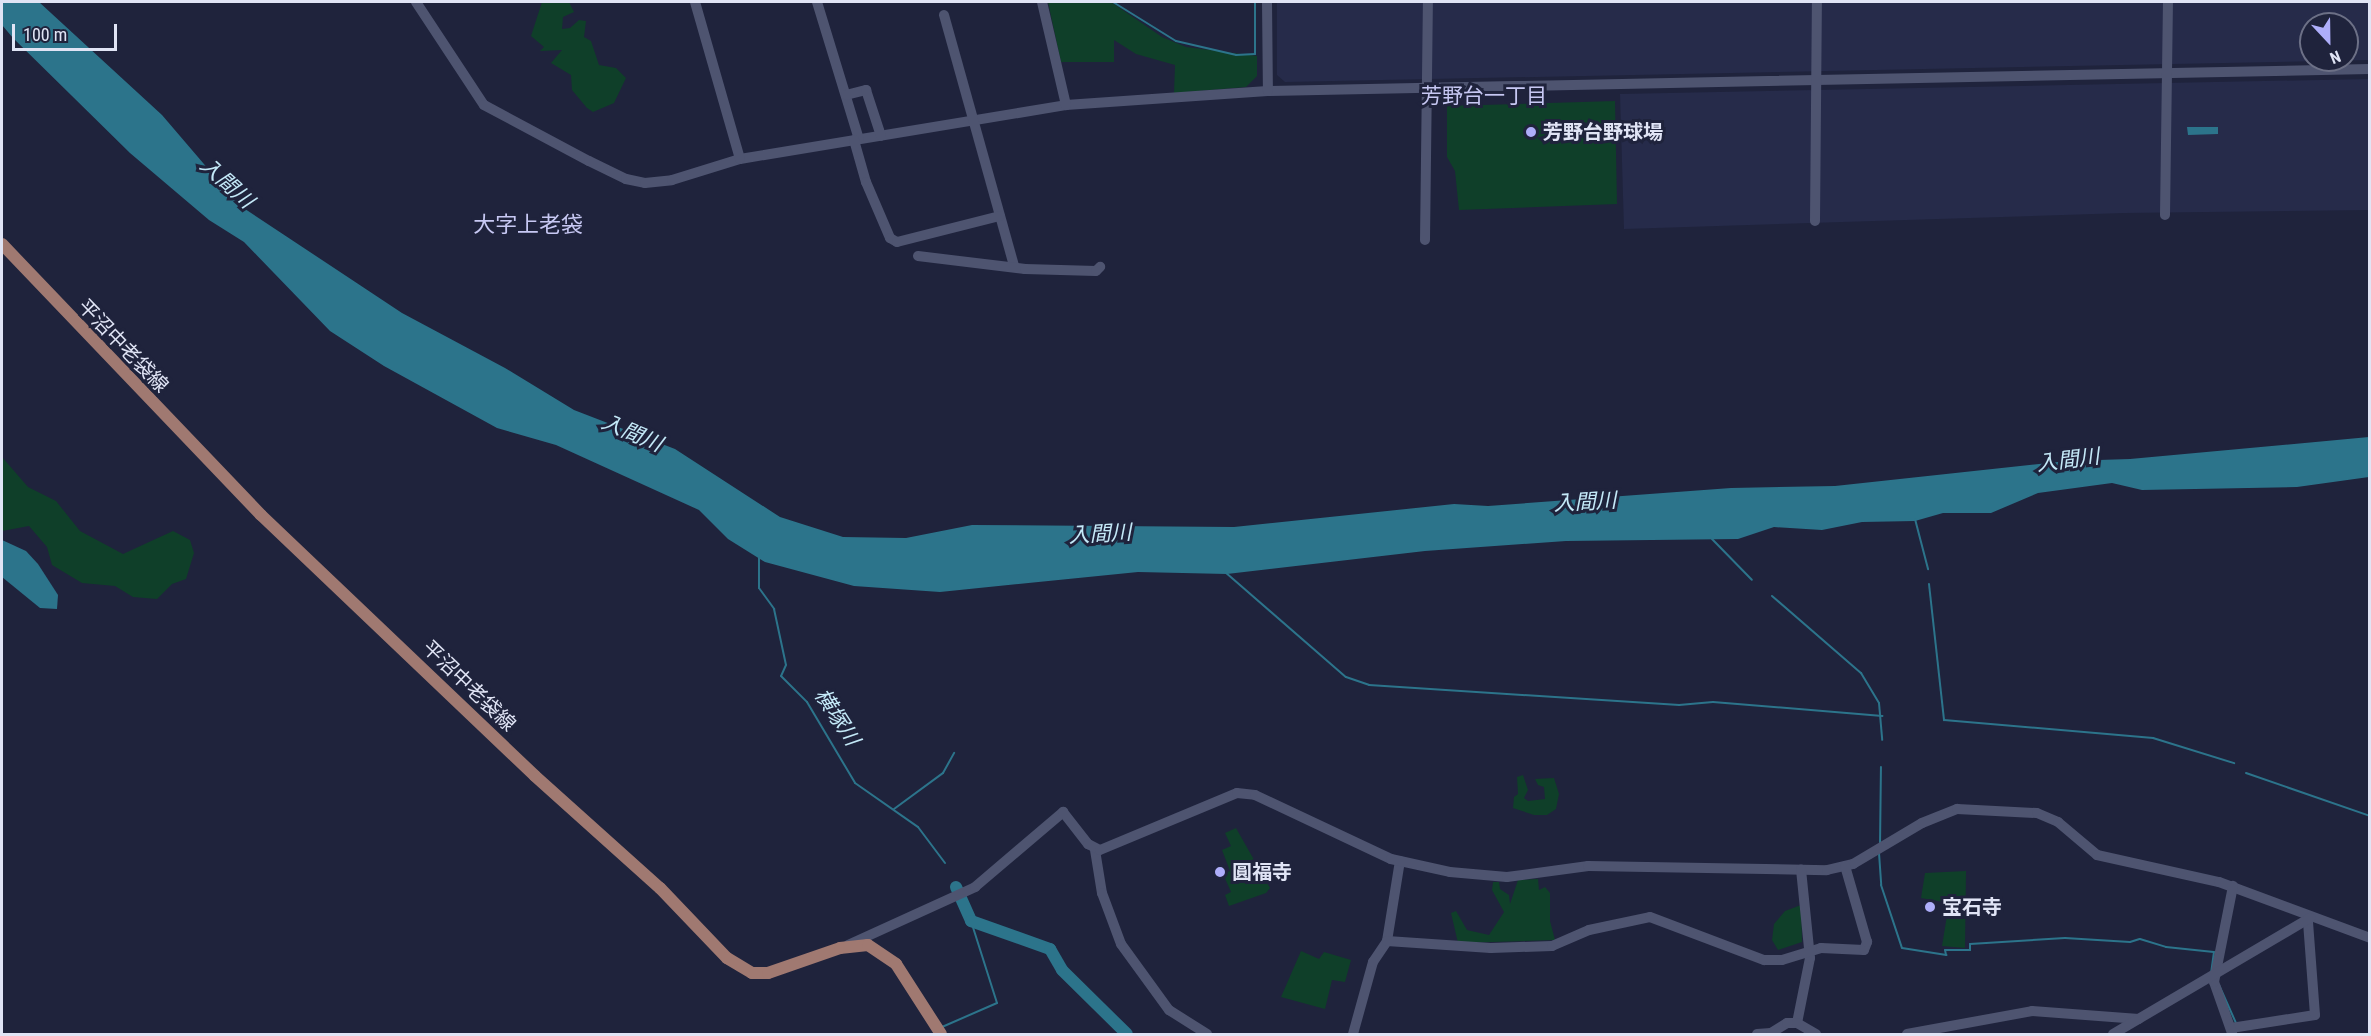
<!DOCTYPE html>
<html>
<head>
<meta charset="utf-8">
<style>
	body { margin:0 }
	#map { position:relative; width:2371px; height:1036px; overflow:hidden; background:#1f233c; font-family:"Roboto Condensed","Noto Sans JP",sans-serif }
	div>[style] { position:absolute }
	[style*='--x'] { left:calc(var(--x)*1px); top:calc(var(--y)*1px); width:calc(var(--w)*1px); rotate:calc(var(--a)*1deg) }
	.built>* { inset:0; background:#262b4a }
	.green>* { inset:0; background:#0f3f29 }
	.water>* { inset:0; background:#2c748b }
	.stream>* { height:2px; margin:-1px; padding:0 1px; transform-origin:1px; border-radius:1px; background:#2c748b }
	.river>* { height:12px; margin:-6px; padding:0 6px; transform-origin:6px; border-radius:6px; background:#2c748b }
	.minor>* { height:10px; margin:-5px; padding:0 5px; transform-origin:5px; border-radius:5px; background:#4e5470 }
	.major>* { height:12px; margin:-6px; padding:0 6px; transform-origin:6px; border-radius:6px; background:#a07971 }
	.dots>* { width:16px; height:16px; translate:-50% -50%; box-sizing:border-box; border:3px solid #1f233c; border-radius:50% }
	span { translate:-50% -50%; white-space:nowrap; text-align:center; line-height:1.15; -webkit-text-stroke:6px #1f233c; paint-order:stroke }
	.poi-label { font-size:20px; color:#e0e4f5; font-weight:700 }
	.left { translate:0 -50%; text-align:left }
	.street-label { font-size:20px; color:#e0e4f5 }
	.neighbourhood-label { font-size:21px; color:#c7c8f3 }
	.water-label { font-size:21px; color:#c4e9f8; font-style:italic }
	.quarter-label { font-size:22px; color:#c7c8f3 }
	.frame { position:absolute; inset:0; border:3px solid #e0e4f5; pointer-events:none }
	.north { position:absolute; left:2299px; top:12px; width:60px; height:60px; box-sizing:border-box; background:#1f233c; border:2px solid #6c7086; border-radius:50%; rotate:158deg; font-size:16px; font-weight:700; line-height:24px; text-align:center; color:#e0e4f5 }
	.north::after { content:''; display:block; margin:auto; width:21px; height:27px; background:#aeaefa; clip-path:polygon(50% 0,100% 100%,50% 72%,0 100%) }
	.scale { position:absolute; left:12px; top:24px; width:105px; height:27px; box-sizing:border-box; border:3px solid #e0e4f5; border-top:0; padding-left:8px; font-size:18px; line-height:21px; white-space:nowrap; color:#e0e4f5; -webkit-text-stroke:4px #1f233c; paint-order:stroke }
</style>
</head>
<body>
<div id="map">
	<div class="built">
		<div style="clip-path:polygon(evenodd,1277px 2px,2369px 2px,2369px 60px,1285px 82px,1277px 75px,1277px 2px,2311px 24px,2347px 24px,2347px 60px,2311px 60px,2311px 24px)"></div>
		<div style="clip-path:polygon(2369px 79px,2369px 210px,2124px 213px,1624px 229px,1620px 94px)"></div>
	</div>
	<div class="green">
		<div style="clip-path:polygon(542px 2px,569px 2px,574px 12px,563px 17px,562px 29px,570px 28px,579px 20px,586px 21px,584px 37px,591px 41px,599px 65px,616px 68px,626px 78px,614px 103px,593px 112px,587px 108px,572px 90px,571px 75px,551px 63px,562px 50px,540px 51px,544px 47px,531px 36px)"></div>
		<div style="clip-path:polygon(1048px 2px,1111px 2px,1162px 37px,1186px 47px,1257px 56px,1257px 76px,1246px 87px,1174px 93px,1175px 65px,1136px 54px,1114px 40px,1114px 62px,1061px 62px)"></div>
		<div style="clip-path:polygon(1615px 101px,1617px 204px,1459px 210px,1455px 171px,1447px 157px,1447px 106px)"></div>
		<div style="clip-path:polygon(2px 457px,28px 487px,56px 501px,80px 531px,123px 554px,173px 531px,190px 540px,194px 553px,186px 579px,172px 584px,157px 599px,133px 597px,115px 586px,82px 583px,52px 565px,47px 547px,29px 526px,2px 531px)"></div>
		<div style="clip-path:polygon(1523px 775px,1528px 790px,1524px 798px,1528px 801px,1545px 799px,1544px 787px,1538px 785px,1535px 779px,1554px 778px,1559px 794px,1556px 809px,1547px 815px,1534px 815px,1513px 808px,1514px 797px,1518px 794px,1517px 777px)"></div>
		<div style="clip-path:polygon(1236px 828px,1270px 888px,1266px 893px,1229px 906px,1225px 895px,1231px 892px,1223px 874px,1230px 871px,1222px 850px,1231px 846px,1225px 833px)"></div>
		<div style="clip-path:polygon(1966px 871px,1965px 948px,1942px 946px,1949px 903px,1921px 898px,1925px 873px)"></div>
		<div style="clip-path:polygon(1538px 879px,1539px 890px,1545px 887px,1550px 893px,1550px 921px,1555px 940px,1458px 943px,1451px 913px,1456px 911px,1467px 930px,1489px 935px,1504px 912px,1492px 890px,1493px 882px,1499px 882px,1500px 889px,1509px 895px,1510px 904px,1518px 880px)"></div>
		<div style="clip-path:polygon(1801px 905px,1802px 942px,1778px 950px,1772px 940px,1774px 924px,1785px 911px)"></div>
		<div style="clip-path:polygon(1301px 951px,1319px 959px,1324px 952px,1351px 960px,1345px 982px,1332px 980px,1325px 1009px,1281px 997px)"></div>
	</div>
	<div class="water">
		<div style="clip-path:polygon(2px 2px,39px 2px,162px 115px,239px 205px,402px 313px,505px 368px,574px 410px,675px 449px,780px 517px,843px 537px,906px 538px,972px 525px,1234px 527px,1454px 504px,1488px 506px,1731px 488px,1835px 486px,2067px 461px,2130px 459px,2369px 437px,2369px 477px,2297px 487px,2142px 490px,2112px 483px,2038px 493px,1991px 513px,1943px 513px,1915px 521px,1862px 522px,1822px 530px,1774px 527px,1738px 539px,1566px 541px,1425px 551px,1227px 574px,1138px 572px,940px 592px,854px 586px,765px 562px,728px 539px,699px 510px,556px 445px,497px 428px,384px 366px,330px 331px,244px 242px,209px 220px,130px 153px,13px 38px,2px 25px)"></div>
		<div style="clip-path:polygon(2187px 127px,2218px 127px,2218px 134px,2188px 135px)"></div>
		<div style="clip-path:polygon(2px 540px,26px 551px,38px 564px,58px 595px,57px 609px,40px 608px,2px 577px)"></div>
	</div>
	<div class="stream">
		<div style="--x:1113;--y:2;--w:74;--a:31.8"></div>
		<div style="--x:1176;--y:41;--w:62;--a:13.1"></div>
		<div style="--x:1236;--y:55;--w:19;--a:-3"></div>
		<div style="--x:1255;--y:54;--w:52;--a:-90"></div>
		<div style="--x:1915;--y:519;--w:52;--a:75.4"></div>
		<div style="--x:1712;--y:539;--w:57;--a:45.7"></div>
		<div style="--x:759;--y:556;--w:32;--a:90"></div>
		<div style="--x:759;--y:588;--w:26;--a:54"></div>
		<div style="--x:774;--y:609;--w:57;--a:77.9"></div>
		<div style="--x:786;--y:665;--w:12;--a:114"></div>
		<div style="--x:781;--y:676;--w:37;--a:45"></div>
		<div style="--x:807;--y:702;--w:94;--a:59.3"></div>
		<div style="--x:855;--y:783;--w:77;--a:34.9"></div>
		<div style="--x:918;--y:827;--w:45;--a:53.1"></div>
		<div style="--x:1225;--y:572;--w:160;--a:41"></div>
		<div style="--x:1346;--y:677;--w:24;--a:19"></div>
		<div style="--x:1369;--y:685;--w:311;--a:3.7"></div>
		<div style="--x:1679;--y:705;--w:34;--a:-5"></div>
		<div style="--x:1713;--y:702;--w:170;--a:4.7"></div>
		<div style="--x:1929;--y:584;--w:137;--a:83.7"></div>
		<div style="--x:1944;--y:720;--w:210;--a:4.9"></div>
		<div style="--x:2153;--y:738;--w:85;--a:17.2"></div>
		<div style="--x:1772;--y:596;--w:118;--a:40.9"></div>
		<div style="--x:1861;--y:673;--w:35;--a:59"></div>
		<div style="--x:1879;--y:703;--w:37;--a:85"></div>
		<div style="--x:2246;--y:773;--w:131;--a:19.1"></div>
		<div style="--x:894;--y:809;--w:61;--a:-36.3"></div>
		<div style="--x:943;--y:773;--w:23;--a:-61"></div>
		<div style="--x:1880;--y:845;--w:78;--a:-89.3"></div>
		<div style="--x:1879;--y:853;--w:32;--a:86"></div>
		<div style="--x:1881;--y:885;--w:66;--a:71.6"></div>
		<div style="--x:1902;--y:948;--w:45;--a:9"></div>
		<div style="--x:1946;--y:955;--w:5;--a:-101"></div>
		<div style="--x:1945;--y:950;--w:25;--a:0"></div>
		<div style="--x:1970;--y:950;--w:6;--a:-90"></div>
		<div style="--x:1970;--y:944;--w:95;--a:-3.6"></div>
		<div style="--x:2065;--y:938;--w:65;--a:3.5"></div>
		<div style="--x:2130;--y:942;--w:10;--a:-17"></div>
		<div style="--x:2140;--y:939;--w:27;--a:17"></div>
		<div style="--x:2166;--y:947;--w:48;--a:5.9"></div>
		<div style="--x:2214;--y:952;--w:21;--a:98"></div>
		<div style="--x:2219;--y:985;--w:42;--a:65.9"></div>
		<div style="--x:942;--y:1027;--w:60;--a:-23.6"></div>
		<div style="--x:997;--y:1003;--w:86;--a:-107.6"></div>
	</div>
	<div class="river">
		<div style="--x:956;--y:887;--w:37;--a:66"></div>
		<div style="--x:971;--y:921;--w:84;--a:19.5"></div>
		<div style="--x:1050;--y:949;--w:24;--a:60"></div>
		<div style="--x:1062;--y:970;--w:91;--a:44.6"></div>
	</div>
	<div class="minor">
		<div style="--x:416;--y:2;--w:123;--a:56.6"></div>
		<div style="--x:484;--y:105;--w:119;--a:28.1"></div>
		<div style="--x:589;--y:161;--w:41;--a:25.9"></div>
		<div style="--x:626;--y:179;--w:19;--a:12"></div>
		<div style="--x:645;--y:183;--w:27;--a:-6"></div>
		<div style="--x:672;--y:180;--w:71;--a:-17.2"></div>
		<div style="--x:740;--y:159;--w:330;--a:-9.4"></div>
		<div style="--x:1066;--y:105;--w:202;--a:-4"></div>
		<div style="--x:1268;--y:91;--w:1102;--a:-1.14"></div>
		<div style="--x:695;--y:2;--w:163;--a:74"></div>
		<div style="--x:817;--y:2;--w:143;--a:73"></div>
		<div style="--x:1042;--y:2;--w:106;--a:76.9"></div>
		<div style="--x:1267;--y:2;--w:89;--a:89.4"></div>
		<div style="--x:944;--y:15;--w:261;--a:74.4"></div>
		<div style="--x:846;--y:95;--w:21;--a:-14"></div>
		<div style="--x:866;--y:90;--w:48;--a:71.9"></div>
		<div style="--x:854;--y:140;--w:44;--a:74.1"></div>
		<div style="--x:866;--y:182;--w:61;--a:66.8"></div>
		<div style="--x:890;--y:238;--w:8;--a:30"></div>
		<div style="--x:897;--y:242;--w:106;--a:-14.2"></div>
		<div style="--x:2165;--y:215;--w:213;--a:-89.2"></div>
		<div style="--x:1815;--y:221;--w:219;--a:-89.5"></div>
		<div style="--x:1425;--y:240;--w:238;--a:-89.3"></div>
		<div style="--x:918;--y:256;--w:108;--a:6.9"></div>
		<div style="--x:1025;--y:269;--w:71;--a:1.6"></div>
		<div style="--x:1096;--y:271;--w:6;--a:-45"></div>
		<div style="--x:1095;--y:850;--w:44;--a:80.8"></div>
		<div style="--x:1102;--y:893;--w:54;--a:69.6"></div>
		<div style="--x:1121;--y:944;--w:82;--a:54"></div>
		<div style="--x:1169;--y:1010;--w:45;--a:32.3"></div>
		<div style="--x:1387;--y:941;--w:81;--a:-80.8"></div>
		<div style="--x:848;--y:945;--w:140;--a:-24.5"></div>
		<div style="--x:975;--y:887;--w:116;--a:-40.4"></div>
		<div style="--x:1063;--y:812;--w:41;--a:52"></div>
		<div style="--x:1088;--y:844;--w:13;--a:27"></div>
		<div style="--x:1100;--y:850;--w:148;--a:-22.6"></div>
		<div style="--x:1237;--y:793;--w:18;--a:6"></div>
		<div style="--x:1255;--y:795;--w:150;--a:25.2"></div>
		<div style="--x:1391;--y:859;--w:60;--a:12.4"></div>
		<div style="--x:1450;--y:872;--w:57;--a:5"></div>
		<div style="--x:1507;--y:877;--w:82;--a:-7.7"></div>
		<div style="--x:1588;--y:866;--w:239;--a:1"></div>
		<div style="--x:1827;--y:870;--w:27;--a:-13"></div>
		<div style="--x:1853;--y:864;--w:80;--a:-30.7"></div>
		<div style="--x:1922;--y:823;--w:38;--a:-22"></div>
		<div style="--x:1957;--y:809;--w:80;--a:2.9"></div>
		<div style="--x:2037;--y:813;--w:23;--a:23"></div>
		<div style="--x:2058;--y:822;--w:51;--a:40.2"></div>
		<div style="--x:2097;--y:855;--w:125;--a:12.5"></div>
		<div style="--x:2219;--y:882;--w:161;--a:20.3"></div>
		<div style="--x:1797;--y:1023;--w:66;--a:-78.7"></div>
		<div style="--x:1810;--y:958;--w:89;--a:-95.8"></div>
		<div style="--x:2231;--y:1028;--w:85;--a:-8.8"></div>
		<div style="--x:2315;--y:1015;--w:94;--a:-94.3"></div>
		<div style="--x:2232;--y:1033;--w:54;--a:-109.4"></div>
		<div style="--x:2214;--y:982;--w:98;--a:-78.8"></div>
		<div style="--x:1353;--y:1034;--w:75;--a:-74.5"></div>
		<div style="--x:1373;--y:962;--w:25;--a:-56"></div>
		<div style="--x:1387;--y:941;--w:104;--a:3.9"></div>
		<div style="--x:1491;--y:948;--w:61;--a:-1.9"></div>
		<div style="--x:1552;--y:946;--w:40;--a:-23.4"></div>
		<div style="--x:1589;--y:930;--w:62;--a:-12"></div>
		<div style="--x:1650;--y:917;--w:122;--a:20.7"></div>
		<div style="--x:1764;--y:960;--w:18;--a:0"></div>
		<div style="--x:1782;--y:960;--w:41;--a:-17.1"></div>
		<div style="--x:1821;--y:948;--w:43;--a:2.7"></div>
		<div style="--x:1864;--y:950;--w:9;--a:-69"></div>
		<div style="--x:1867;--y:942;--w:79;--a:-106.1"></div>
		<div style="--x:1757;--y:1034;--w:14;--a:-4"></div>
		<div style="--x:1771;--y:1033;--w:19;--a:-32"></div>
		<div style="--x:1787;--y:1023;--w:10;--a:0"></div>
		<div style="--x:1797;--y:1023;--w:22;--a:30"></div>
		<div style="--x:1907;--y:1034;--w:127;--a:-10.4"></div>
		<div style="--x:2032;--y:1011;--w:107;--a:4.3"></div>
		<div style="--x:2113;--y:1034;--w:229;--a:-30.5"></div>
	</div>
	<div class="major">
		<div style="--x:2;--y:244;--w:375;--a:46.3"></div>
		<div style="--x:261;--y:515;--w:378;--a:43.6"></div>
		<div style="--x:535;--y:776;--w:168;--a:41.9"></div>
		<div style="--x:660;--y:888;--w:97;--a:46.3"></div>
		<div style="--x:727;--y:958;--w:29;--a:31"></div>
		<div style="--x:752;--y:973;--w:16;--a:0"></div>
		<div style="--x:768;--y:973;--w:76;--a:-19.1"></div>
		<div style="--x:840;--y:948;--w:28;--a:-6"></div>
		<div style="--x:868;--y:945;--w:34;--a:34"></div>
		<div style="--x:896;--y:964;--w:83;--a:57.3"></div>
	</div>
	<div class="dots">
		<div style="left:1531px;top:132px;background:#aeaefa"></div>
		<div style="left:1220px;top:872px;background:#aeaefa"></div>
		<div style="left:1930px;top:907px;background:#aeaefa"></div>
	</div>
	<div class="poi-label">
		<span class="left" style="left:1543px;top:132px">芳野台野球場</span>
		<span class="left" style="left:1232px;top:872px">圓福寺</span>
		<span class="left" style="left:1942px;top:907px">宝石寺</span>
	</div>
	<div class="street-label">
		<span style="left:123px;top:346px;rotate:46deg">平沼中老袋線</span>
		<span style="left:469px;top:686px;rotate:44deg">平沼中老袋線</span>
	</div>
	<div class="neighbourhood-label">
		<span style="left:1484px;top:96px">芳野台一丁目</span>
	</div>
	<div class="water-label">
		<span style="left:227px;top:183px;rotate:42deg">入間川</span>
		<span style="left:632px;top:433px;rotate:23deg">入間川</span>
		<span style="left:2068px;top:460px;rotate:-7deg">入間川</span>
		<span style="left:1585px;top:502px;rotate:-3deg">入間川</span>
		<span style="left:1100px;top:534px;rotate:-3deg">入間川</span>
		<span style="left:837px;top:717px;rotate:57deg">横塚川</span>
	</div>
	<div class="quarter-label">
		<span style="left:528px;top:225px">大字上老袋</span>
	</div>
	<div class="frame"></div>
	<div class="north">N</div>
	<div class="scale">100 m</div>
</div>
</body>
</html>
